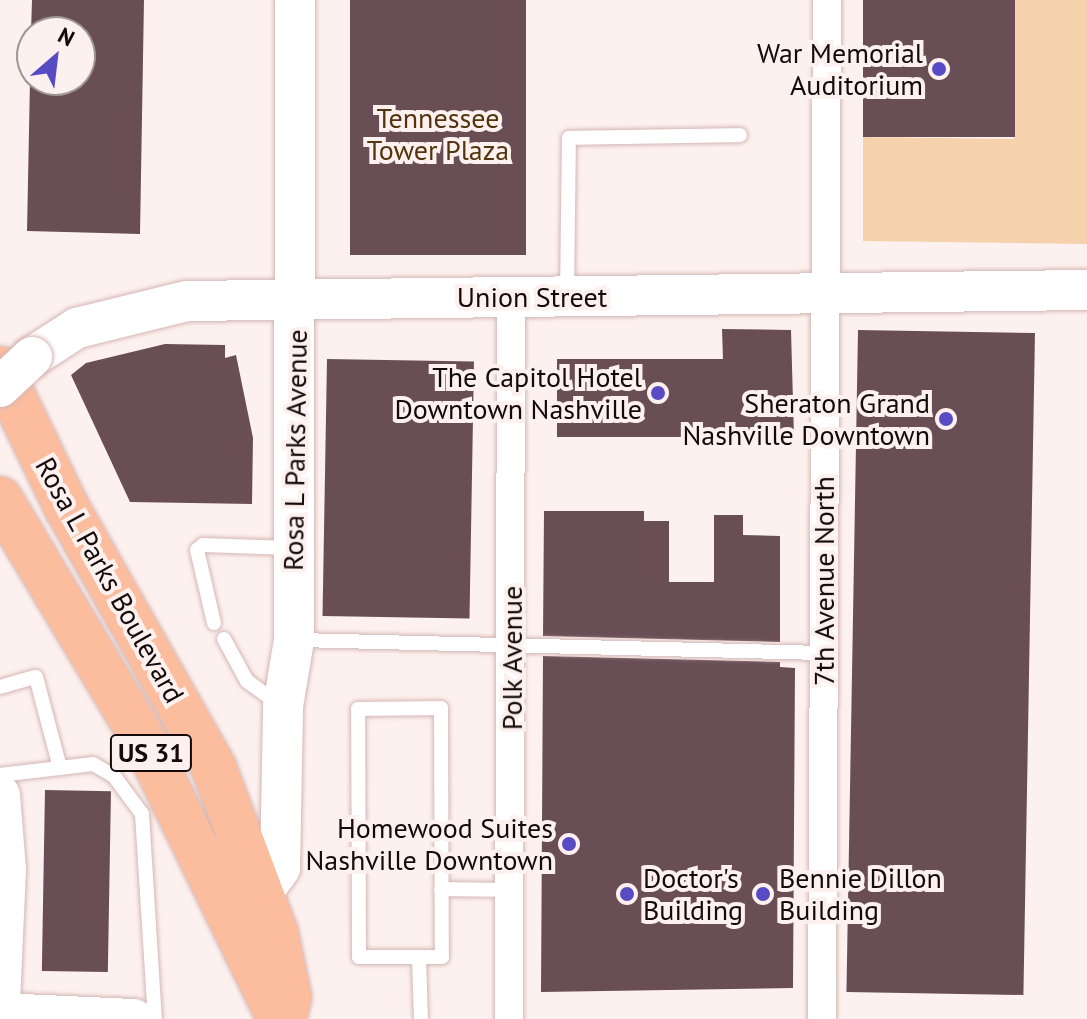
<!DOCTYPE html>
<html>
<head>
<meta charset="utf-8">
<style>
	body { margin:0 }
	#map { position:relative; width:1087px; height:1019px; overflow:hidden; background:#fdf1ef; font-family:"PT Sans",sans-serif }
	div>[style] { position:absolute }
	[style*='--x'] { left:calc(var(--x)*1px); top:calc(var(--y)*1px); width:calc(var(--w)*1px); rotate:calc(var(--a)*1deg) }
	.green>* { inset:0; background:#f5d1ac }
	.building>* { inset:0; background:#694f55; transform-origin:0 0 }
	.roads { filter:drop-shadow(0 0 2px #d4b6b3) drop-shadow(0 0 2px #d4b6b3) }
	.lane>* { height:14px; margin:-7px; padding:0 7px; transform-origin:7px; border-radius:7px; background:#fff }
	.street>* { height:28px; margin:-14px; padding:0 14px; transform-origin:14px; border-radius:14px; background:#fff }
	.secondary>* { height:40px; margin:-20px; padding:0 20px; transform-origin:20px; border-radius:20px; background:#fff }
	.primary>* { height:44px; margin:-22px; padding:0 22px; transform-origin:22px; border-radius:22px; background:#fcbd9e }
	.bridges { filter:drop-shadow(0 0 2px #d4b6b3) drop-shadow(0 0 2px #d4b6b3) }
	.secondary-bridge>* { height:40px; margin:-20px; padding:0 20px; transform-origin:20px; border-radius:20px; background:#fff }
	.dots>* { width:22px; height:22px; translate:-50% -50%; box-sizing:border-box; border:4px solid #fdf1ef; border-radius:50% }
	span { translate:-50% -50%; white-space:nowrap; text-align:center; line-height:1.15; -webkit-text-stroke:8px #fdf1ef; paint-order:stroke }
	.shield-label span { padding:2px 6px; background:#fdf1ef; border:2px solid; border-radius:6px; -webkit-text-stroke-width:0 }
	.shield-label { font-size:26px; color:#130a09; font-weight:700 }
	.poi-label { font-size:28px; color:#130a09 }
	.right { translate:-100% -50%; text-align:right }
	.left { translate:0 -50%; text-align:left }
	.park-label { font-size:28px; color:#53340e }
	.street-label { font-size:28px; color:#130a09 }
	.north { position:absolute; left:16px; top:16px; width:80px; height:80px; box-sizing:border-box; background:#fdf1ef; border:2px solid #9f9593; border-radius:50%; rotate:28deg; font-size:22px; font-weight:700; line-height:32px; text-align:center; color:#130a09 }
	.north::after { content:''; display:block; margin:auto; width:28px; height:36px; background:#574cc4; clip-path:polygon(50% 0,100% 100%,50% 72%,0 100%) }
</style>
</head>
<body>
<div id="map">
	<div class="green">
		<div style="clip-path:polygon(1015px 0,1087px 0,1087px 244px,863px 241px,863px 137px,1014px 139px)"></div>
	</div>
	<div class="building">
		<div style="clip-path:polygon(32px 0,144px 0,140px 234px,27px 231px,30px 80px,80px 80px,80px 32px,31px 32px)"></div>
		<div style="left:350px;top:0;width:176px;height:255px"></div>
		<div style="left:863px;top:0;width:152px;height:137px"></div>
		<div style="clip-path:polygon(722px 329px,791px 330px,794px 437px,557px 437px,557px 359px,723px 359px)"></div>
		<div style="left:858px;top:330px;width:177px;height:662px;rotate:1deg"></div>
		<div style="clip-path:polygon(165px 344px,225px 345px,225px 358px,236px 355px,253px 438px,252px 504px,130px 502px,71px 375px,86px 363px)"></div>
		<div style="left:327px;top:359px;width:147px;height:257px;rotate:1deg"></div>
		<div style="clip-path:polygon(544px 511px,644px 511px,644px 521px,669px 521px,669px 582px,714px 582px,714px 515px,743px 515px,743px 535px,780px 536px,780px 642px,543px 636px)"></div>
		<div style="clip-path:polygon(543px 656px,780px 662px,780px 667px,795px 668px,793px 988px,541px 992px)"></div>
		<div style="left:45px;top:790px;width:66px;height:181px;rotate:1deg"></div>
	</div>
	<div class="roads">
		<div class="lane">
			<div style="--x:567;--y:296;--w:158;--a:-89.3"></div>
			<div style="--x:569;--y:138;--w:171;--a:-1"></div>
			<div style="--x:214;--y:623;--w:75;--a:-103.1"></div>
			<div style="--x:197;--y:550;--w:8;--a:-40"></div>
			<div style="--x:203;--y:545;--w:87;--a:2"></div>
			<div style="--x:224;--y:639;--w:48;--a:61.3"></div>
			<div style="--x:247;--y:681;--w:39;--a:36"></div>
			<div style="--x:298;--y:640;--w:526;--a:1.42"></div>
			<div style="--x:0;--y:687;--w:37;--a:-16"></div>
			<div style="--x:36;--y:677;--w:94;--a:75.2"></div>
			<div style="--x:441;--y:708;--w:249;--a:89.8"></div>
			<div style="--x:442;--y:957;--w:83;--a:180"></div>
			<div style="--x:359;--y:957;--w:248;--a:-90.2"></div>
			<div style="--x:358;--y:709;--w:83;--a:-0.7"></div>
			<div style="--x:0;--y:775;--w:94;--a:-6.7"></div>
			<div style="--x:93;--y:764;--w:24;--a:30"></div>
			<div style="--x:114;--y:776;--w:47;--a:53.6"></div>
			<div style="--x:142;--y:814;--w:205;--a:86.4"></div>
			<div style="--x:441;--y:889;--w:69;--a:0.8"></div>
			<div style="--x:419;--y:957;--w:62;--a:88.2"></div>
		</div>
		<div class="street">
			<div style="--x:509;--y:1019;--w:722;--a:-89.84"></div>
			<div style="--x:822;--y:1019;--w:1019;--a:-89.72"></div>
		</div>
		<div class="secondary">
			<div style="--x:32;--y:357;--w:54;--a:-32.8"></div>
			<div style="--x:77;--y:328;--w:113;--a:-13.8"></div>
			<div style="--x:187;--y:301;--w:900;--a:-0.7"></div>
			<div style="--x:0;--y:795;--w:75;--a:85.4"></div>
			<div style="--x:6;--y:870;--w:134;--a:92.6"></div>
			<div style="--x:262;--y:893;--w:31;--a:-54"></div>
			<div style="--x:280;--y:868;--w:162;--a:-88.9"></div>
			<div style="--x:283;--y:706;--w:67;--a:-80.5"></div>
			<div style="--x:294;--y:640;--w:640;--a:-89.91"></div>
			<div style="--x:0;--y:1013;--w:134;--a:2.6"></div>
		</div>
		<div class="primary">
			<div style="--x:0;--y:369;--w:154;--a:64.3"></div>
			<div style="--x:67;--y:508;--w:299;--a:60.5"></div>
			<div style="--x:214;--y:768;--w:177;--a:69.5"></div>
			<div style="--x:276;--y:934;--w:64;--a:78.3"></div>
			<div style="--x:289;--y:997;--w:23;--a:103"></div>
			<div style="--x:0;--y:499;--w:285;--a:59.2"></div>
			<div style="--x:146;--y:744;--w:305;--a:64.1"></div>
		</div>
	</div>
	<div class="bridges">
		<div class="secondary-bridge">
			<div style="--x:0;--y:387;--w:44;--a:-43.2"></div>
		</div>
	</div>
	<div class="dots">
		<div style="left:939px;top:69px;background:#574cc4"></div>
		<div style="left:658px;top:393px;background:#574cc4"></div>
		<div style="left:946px;top:419px;background:#574cc4"></div>
		<div style="left:569px;top:844px;background:#574cc4"></div>
		<div style="left:627px;top:894px;background:#574cc4"></div>
		<div style="left:763px;top:894px;background:#574cc4"></div>
	</div>
	<div class="shield-label">
		<span style="left:151px;top:753px">US 31</span>
	</div>
	<div class="poi-label">
		<span class="right" style="left:923px;top:69px">War Memorial<br>Auditorium</span>
		<span class="right" style="left:642px;top:393px">The Capitol Hotel<br>Downtown Nashville</span>
		<span class="right" style="left:930px;top:419px">Sheraton Grand<br>Nashville Downtown</span>
		<span class="right" style="left:553px;top:844px">Homewood Suites<br>Nashville Downtown</span>
		<span class="left" style="left:643px;top:894px">Doctor's<br>Building</span>
		<span class="left" style="left:779px;top:894px">Bennie Dillon<br>Building</span>
	</div>
	<div class="park-label">
		<span style="left:438px;top:134px">Tennessee<br>Tower Plaza</span>
	</div>
	<div class="street-label">
		<span style="left:532px;top:297px">Union Street</span>
		<span style="left:295px;top:450px;rotate:-89deg">Rosa L Parks Avenue</span>
		<span style="left:110px;top:580px;rotate:61deg">Rosa L Parks Boulevard</span>
		<span style="left:824px;top:581px;rotate:-90deg">7th Avenue North</span>
		<span style="left:512px;top:658px;rotate:-90deg">Polk Avenue</span>
	</div>
	<div class="north">N</div>
</div>
</body>
</html>
